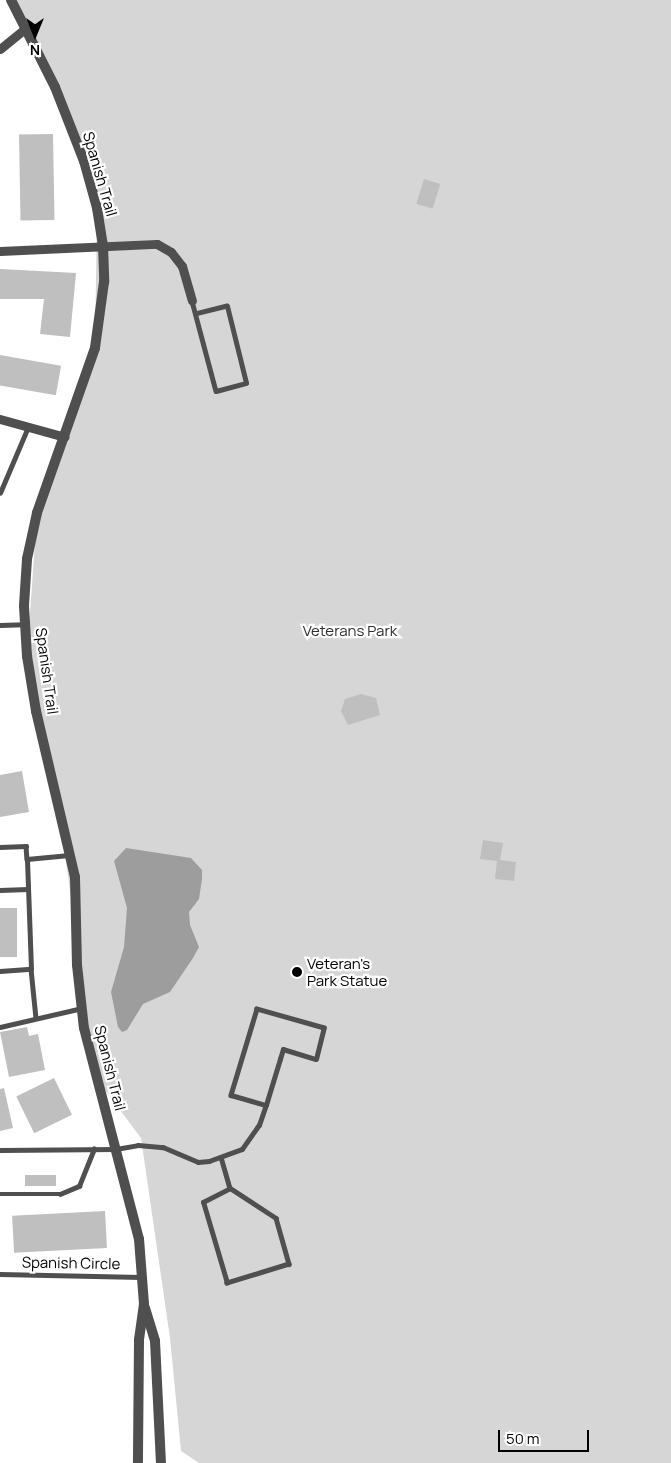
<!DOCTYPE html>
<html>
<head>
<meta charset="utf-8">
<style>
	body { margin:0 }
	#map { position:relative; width:671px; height:1463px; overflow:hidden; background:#fff; font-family:Manrope,sans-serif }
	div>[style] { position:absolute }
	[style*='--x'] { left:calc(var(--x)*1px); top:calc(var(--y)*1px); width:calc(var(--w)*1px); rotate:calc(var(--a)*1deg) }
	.green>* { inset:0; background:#d6d6d6 }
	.water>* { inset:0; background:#9d9d9d }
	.building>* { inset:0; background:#bfbfbf; transform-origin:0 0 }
	.service>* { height:4.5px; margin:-2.25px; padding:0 2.25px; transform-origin:2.25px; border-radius:2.25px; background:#4f4f4f }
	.minor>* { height:9px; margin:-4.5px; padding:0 4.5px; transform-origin:4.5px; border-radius:4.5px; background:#4f4f4f }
	.tertiary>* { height:10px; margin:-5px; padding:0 5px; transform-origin:5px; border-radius:5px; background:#4f4f4f }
	.dots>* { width:14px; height:14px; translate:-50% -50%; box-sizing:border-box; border:2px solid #fff; border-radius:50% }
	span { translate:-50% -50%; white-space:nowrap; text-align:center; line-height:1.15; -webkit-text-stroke:4.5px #fff; paint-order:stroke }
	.street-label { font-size:15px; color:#000 }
	.park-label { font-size:15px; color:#2d2d2d }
	.poi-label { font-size:15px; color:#000 }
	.left { translate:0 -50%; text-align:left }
	.north { position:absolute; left:10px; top:10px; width:50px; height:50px; -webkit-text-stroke:4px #fff; paint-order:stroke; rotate:180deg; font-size:14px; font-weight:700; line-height:20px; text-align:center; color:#000 }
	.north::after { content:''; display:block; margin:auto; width:18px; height:22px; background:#000; clip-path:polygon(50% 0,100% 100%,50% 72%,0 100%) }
	.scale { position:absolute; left:498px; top:1430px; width:91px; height:22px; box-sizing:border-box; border:2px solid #000; border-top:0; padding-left:6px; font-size:15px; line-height:18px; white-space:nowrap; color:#000; -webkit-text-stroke:4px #fff; paint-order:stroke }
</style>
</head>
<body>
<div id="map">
	<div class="green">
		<div style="clip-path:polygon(12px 0,671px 0,671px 1463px,199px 1463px,181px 1451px,170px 1338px,141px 1138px,96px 1078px,56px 790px,27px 656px,37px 513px,95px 348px,97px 208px,55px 87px)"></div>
	</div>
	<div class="water">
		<div style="clip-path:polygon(126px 848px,191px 858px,202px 870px,202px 879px,199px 899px,189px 912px,190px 925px,199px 947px,193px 958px,170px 992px,143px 1004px,127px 1030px,122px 1032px,118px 1027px,111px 992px,124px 947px,127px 908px,114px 861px)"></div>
	</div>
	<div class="building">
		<div style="left:53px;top:134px;width:86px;height:34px;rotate:89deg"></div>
		<div style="left:424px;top:179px;width:17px;height:26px;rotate:17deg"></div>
		<div style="clip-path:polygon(0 269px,76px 273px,70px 337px,40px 334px,44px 299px,0 299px)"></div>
		<div style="left:0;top:355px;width:62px;height:30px;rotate:10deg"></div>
		<div style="clip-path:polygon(361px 694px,376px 698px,380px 715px,348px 725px,341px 711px,345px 699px)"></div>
		<div style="clip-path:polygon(22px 771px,29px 812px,0 817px,0 775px)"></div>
		<div style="clip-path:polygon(483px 840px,503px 843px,500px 860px,516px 862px,514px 881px,495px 879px,497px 861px,480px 859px)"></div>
		<div style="left:0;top:908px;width:17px;height:49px"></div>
		<div style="clip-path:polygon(27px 1027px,29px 1036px,38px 1034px,45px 1070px,9px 1077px,0 1032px)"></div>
		<div style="left:54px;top:1078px;width:41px;height:42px;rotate:64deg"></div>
		<div style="clip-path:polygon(4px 1088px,13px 1128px,0 1131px,0 1089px)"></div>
		<div style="left:25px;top:1175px;width:31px;height:11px"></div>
		<div style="left:105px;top:1211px;width:37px;height:93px;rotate:87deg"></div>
	</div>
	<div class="service">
		<div style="--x:192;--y:301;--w:93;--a:75.1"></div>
		<div style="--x:216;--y:391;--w:31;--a:-15"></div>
		<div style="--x:246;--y:383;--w:79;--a:-103.9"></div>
		<div style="--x:227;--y:306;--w:32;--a:166"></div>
		<div style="--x:0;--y:493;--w:72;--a:-67"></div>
		<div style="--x:0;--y:625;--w:24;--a:-2"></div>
		<div style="--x:0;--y:847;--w:26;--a:-2"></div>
		<div style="--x:26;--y:846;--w:13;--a:86"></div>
		<div style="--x:0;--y:890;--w:28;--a:-2"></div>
		<div style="--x:31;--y:969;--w:49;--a:84.2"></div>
		<div style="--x:0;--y:971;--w:31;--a:-4"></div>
		<div style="--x:31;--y:969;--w:110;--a:-92.1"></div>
		<div style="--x:27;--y:859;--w:42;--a:-5.4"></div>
		<div style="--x:0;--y:1027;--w:84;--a:-13"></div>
		<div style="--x:0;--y:1150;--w:116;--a:-0.5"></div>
		<div style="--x:116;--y:1149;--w:22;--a:-10"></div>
		<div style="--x:138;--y:1145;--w:25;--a:5"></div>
		<div style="--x:163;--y:1147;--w:38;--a:23"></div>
		<div style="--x:198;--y:1162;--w:11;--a:-5"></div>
		<div style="--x:209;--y:1161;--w:35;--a:-20"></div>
		<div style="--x:242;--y:1149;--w:29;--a:-55"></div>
		<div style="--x:259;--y:1125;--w:21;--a:-71"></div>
		<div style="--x:266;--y:1105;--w:48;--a:-73.1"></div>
		<div style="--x:280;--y:1059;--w:10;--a:-73"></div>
		<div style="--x:283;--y:1049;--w:34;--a:17"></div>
		<div style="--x:316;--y:1059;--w:32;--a:-76"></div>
		<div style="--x:324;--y:1028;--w:70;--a:-164.2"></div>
		<div style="--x:257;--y:1009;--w:90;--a:106.8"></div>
		<div style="--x:231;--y:1095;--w:36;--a:16"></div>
		<div style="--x:221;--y:1157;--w:32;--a:74"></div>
		<div style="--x:230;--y:1188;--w:55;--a:33.1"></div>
		<div style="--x:276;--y:1218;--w:48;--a:74.2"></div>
		<div style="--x:289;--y:1264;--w:65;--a:163"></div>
		<div style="--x:227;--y:1283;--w:84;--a:-106.5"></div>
		<div style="--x:203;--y:1202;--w:30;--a:-27"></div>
		<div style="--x:0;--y:1194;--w:60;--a:0"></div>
		<div style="--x:60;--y:1194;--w:21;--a:-23"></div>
		<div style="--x:79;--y:1186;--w:40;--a:-68"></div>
		<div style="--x:0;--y:1274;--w:141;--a:1.2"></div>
	</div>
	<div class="minor">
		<div style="--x:0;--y:49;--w:32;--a:-39"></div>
		<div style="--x:0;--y:251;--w:157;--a:-2.6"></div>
		<div style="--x:157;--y:244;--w:16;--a:30"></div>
		<div style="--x:171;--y:252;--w:18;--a:52"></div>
		<div style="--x:182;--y:266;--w:36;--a:74"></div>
		<div style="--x:0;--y:419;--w:67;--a:15.5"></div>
	</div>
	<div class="tertiary">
		<div style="--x:11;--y:0;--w:97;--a:63.2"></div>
		<div style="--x:55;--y:87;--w:79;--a:68.6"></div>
		<div style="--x:84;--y:161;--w:49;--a:74.5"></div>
		<div style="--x:97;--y:208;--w:37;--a:81"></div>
		<div style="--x:103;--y:245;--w:37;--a:88"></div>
		<div style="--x:104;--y:282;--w:67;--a:97.8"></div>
		<div style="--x:95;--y:348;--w:175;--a:109.4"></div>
		<div style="--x:37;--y:513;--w:47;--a:102.3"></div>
		<div style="--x:27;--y:559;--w:47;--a:93.7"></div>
		<div style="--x:24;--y:606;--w:50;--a:86.6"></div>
		<div style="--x:27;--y:656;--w:56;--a:80.7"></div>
		<div style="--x:36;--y:711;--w:171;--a:76.8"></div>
		<div style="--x:75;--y:877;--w:88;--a:88.7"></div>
		<div style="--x:77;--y:965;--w:63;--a:83.7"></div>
		<div style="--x:84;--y:1028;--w:218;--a:75.4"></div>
		<div style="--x:139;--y:1239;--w:65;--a:85.6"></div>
		<div style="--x:144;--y:1304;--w:36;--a:98"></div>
		<div style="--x:139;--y:1340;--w:123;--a:90.5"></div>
		<div style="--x:145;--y:1308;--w:34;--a:73"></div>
		<div style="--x:155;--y:1341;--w:122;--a:87.2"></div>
	</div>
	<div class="dots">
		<div style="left:297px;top:972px;background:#000"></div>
	</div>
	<div class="street-label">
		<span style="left:100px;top:174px;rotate:74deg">Spanish Trail</span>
		<span style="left:47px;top:671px;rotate:82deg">Spanish Trail</span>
		<span style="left:110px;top:1068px;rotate:76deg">Spanish Trail</span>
		<span style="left:71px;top:1263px;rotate:1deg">Spanish Circle</span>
	</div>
	<div class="park-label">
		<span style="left:350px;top:631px">Veterans Park</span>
	</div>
	<div class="poi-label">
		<span class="left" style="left:307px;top:972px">Veteran's<br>Park Statue</span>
	</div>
	<div class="north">N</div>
	<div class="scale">50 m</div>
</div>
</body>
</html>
